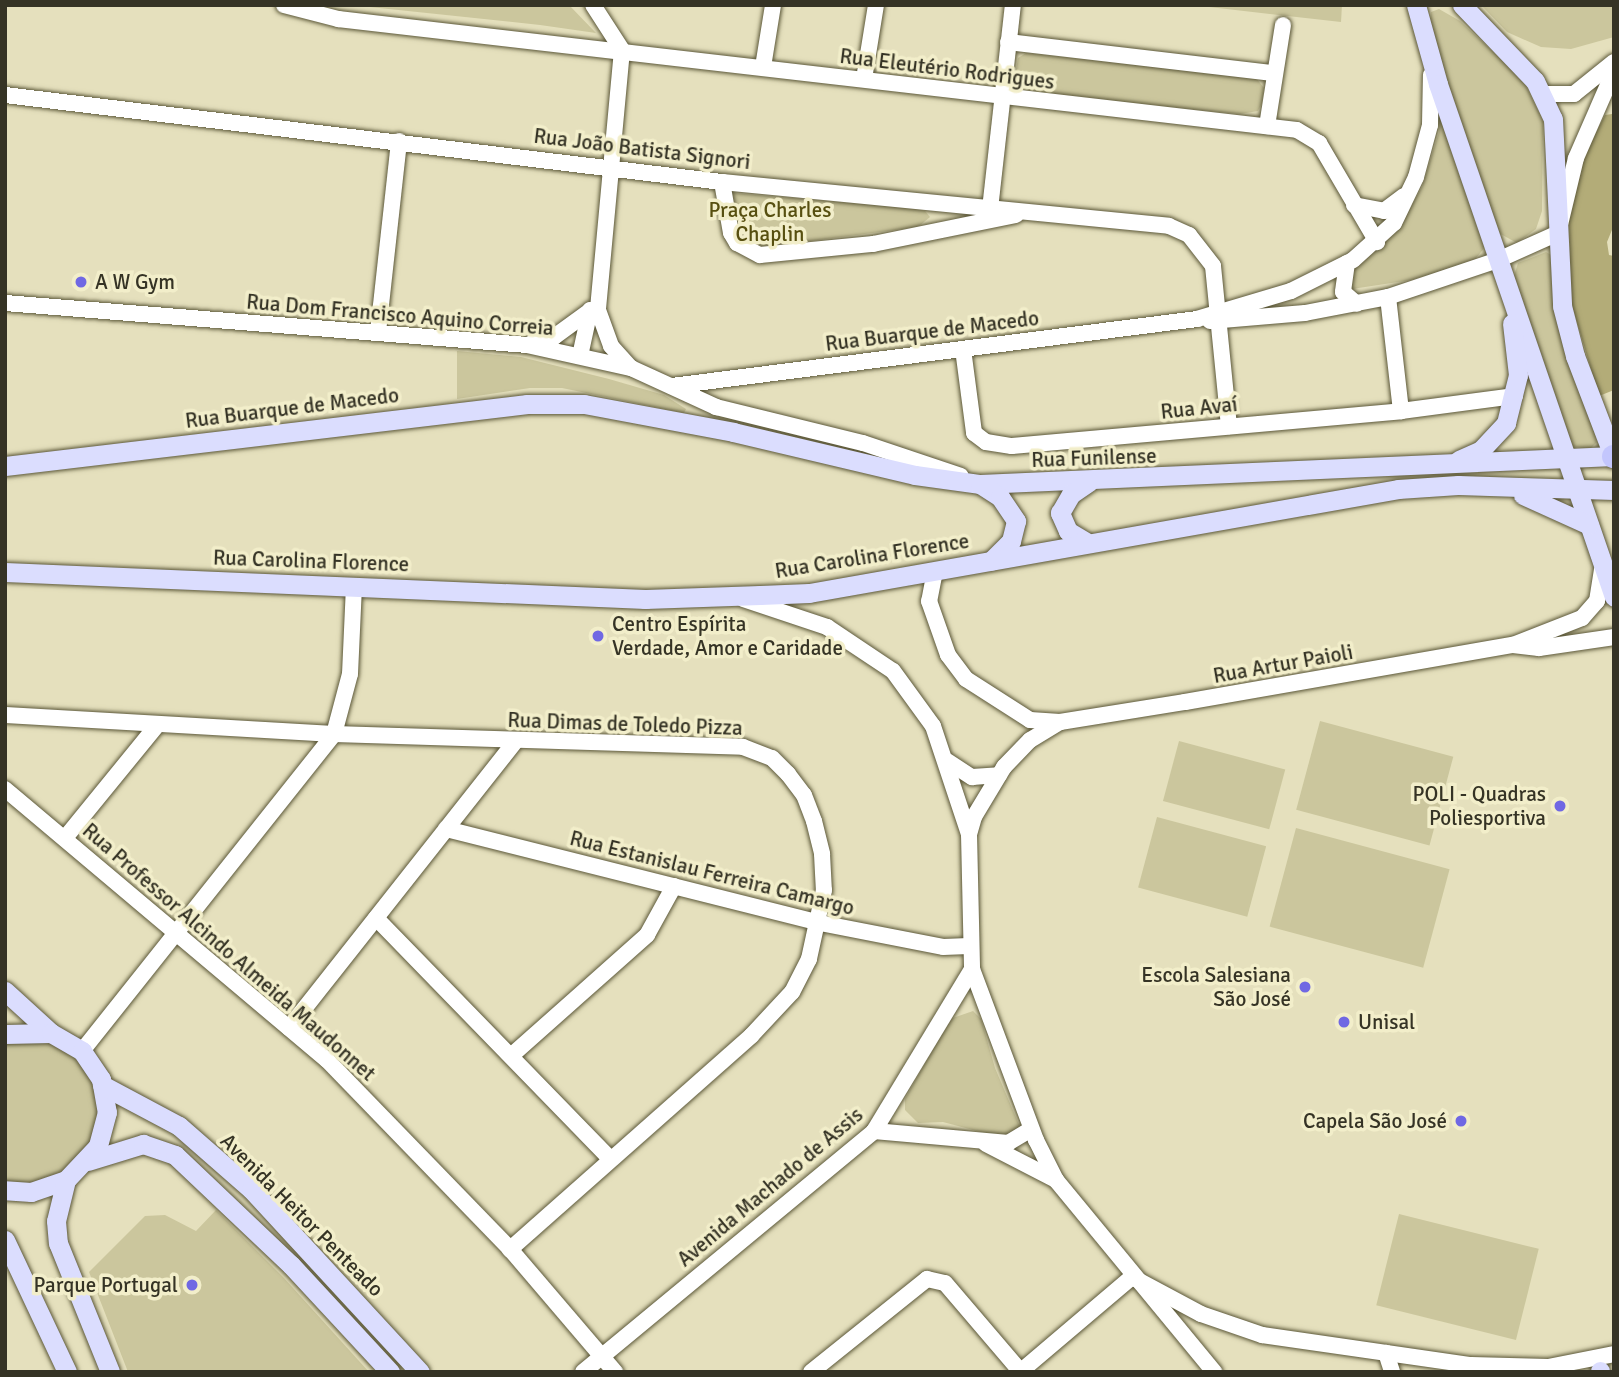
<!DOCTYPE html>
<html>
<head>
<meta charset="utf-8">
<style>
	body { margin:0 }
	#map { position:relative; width:1619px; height:1377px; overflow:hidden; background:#e5e0bd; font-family:Signika,sans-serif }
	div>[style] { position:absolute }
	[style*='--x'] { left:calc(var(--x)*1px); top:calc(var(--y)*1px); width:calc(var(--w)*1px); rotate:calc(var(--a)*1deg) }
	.green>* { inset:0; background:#cbc69d; transform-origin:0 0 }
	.forest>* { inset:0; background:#b3ac78 }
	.roads { filter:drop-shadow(0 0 2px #5b5738) drop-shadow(0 0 2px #5b5738) }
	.minor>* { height:16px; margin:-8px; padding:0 8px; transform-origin:8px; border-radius:8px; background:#fff }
	.major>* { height:19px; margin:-9.5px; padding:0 9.5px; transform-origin:9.5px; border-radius:9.5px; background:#dbddfe }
	.highway>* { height:23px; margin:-11.5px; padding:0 11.5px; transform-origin:11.5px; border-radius:11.5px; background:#c3c6fd }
	.dots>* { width:19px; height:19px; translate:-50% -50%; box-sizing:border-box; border:4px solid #f2eeca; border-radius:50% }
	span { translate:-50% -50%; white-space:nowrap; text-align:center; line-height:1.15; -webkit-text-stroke:7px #f2eeca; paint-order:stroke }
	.street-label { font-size:21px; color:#353325 }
	.park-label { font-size:21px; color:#574f10 }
	.poi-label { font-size:21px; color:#353325 }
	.left { translate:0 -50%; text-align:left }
	.right { translate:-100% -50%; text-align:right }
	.frame { position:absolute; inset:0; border:7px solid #353325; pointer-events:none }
</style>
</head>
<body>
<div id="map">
	<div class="green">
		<div style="clip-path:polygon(351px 5px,569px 5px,596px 33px,540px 25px)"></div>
		<div style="clip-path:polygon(1192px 5px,1342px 5px,1341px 22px)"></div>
		<div style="clip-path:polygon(1481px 5px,1614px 5px,1614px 37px,1571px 49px,1541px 47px,1507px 32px)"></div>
		<div style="clip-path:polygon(1439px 9px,1460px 21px,1523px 80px,1543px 121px,1542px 211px,1536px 229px,1517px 243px,1497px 232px,1430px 32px,1431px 12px)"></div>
		<div style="clip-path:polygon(1026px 53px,1256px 78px,1264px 88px,1262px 103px,1258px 111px,1240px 114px,1025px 93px,1014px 82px,1018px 58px)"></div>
		<div style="clip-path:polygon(1441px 107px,1485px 247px,1473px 262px,1411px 280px,1352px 289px,1348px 285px,1352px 271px,1398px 229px,1422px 187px,1439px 132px)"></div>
		<div style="clip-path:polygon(732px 193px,913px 208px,925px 211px,930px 217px,918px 227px,764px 247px,743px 238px,734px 228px)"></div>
		<div style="clip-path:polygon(1546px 252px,1551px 255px,1597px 442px,1590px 449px,1571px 446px,1514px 276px,1518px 263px)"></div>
		<div style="clip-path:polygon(457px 351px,521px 357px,609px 379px,664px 395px,686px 409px,684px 413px,562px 388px,530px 388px,457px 399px)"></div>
		<div style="left:1320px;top:721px;width:138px;height:92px;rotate:15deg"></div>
		<div style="left:1179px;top:741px;width:110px;height:62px;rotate:15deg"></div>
		<div style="left:1157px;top:817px;width:113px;height:73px;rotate:15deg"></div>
		<div style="left:1296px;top:828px;width:159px;height:102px;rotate:15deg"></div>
		<div style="clip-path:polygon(973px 1011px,981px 1019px,995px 1068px,1020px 1127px,1007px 1139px,943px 1122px,918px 1123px,905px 1110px,905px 1099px,950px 1019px)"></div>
		<div style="clip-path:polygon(5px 1040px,57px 1043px,77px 1056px,92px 1076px,99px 1099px,98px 1124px,90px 1146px,55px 1178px,31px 1184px,5px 1181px)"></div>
		<div style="clip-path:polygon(216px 1210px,284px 1278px,369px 1372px,128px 1372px,89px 1272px,145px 1216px,165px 1215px,196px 1231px)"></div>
		<div style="left:1399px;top:1214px;width:144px;height:94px;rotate:14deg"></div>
	</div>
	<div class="forest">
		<div style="clip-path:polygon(1612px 114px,1614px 225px,1607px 242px,1609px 255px,1614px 256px,1614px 390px,1599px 396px,1571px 302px,1569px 222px,1585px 154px,1605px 115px)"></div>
	</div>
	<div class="roads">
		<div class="minor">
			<div style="--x:284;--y:5;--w:56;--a:14.5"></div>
			<div style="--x:338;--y:19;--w:965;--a:6.6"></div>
			<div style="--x:1297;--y:130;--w:26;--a:31"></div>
			<div style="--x:1319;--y:143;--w:115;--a:59.6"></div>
			<div style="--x:593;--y:5;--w:54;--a:57.2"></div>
			<div style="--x:622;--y:50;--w:261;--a:95.3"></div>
			<div style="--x:598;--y:310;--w:38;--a:70"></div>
			<div style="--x:611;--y:346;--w:28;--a:48"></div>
			<div style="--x:1008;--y:42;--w:267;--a:6.7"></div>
			<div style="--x:763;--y:67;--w:63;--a:-80.8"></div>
			<div style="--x:864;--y:79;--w:75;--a:-80.8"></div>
			<div style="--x:1542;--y:94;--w:32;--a:0"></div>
			<div style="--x:1574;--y:94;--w:51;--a:-38.7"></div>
			<div style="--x:5;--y:95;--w:722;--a:6.92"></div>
			<div style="--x:722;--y:182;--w:449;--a:5.6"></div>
			<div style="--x:1169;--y:226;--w:22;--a:24"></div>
			<div style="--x:1189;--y:235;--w:39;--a:52"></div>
			<div style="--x:1213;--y:266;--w:161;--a:84.3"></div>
			<div style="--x:1267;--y:126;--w:102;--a:-81"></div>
			<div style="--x:722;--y:182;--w:52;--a:80"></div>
			<div style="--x:731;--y:233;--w:12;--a:59"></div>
			<div style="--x:737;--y:243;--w:26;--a:28"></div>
			<div style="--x:760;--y:255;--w:114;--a:-5.6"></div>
			<div style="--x:873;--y:244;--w:146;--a:-11.5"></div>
			<div style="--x:1354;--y:205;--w:31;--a:11"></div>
			<div style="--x:1384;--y:211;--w:25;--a:-37"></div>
			<div style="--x:989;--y:218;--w:214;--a:-83.6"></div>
			<div style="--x:1347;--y:263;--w:29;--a:98"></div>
			<div style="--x:1343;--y:292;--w:18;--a:41"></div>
			<div style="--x:1388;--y:297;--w:115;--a:83.5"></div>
			<div style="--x:5;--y:303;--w:524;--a:4.6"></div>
			<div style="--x:527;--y:345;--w:107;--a:12.5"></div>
			<div style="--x:631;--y:368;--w:94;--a:24.6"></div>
			<div style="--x:716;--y:407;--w:151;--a:13.8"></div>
			<div style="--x:863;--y:443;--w:103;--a:18.6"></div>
			<div style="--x:1210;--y:321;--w:95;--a:-4.8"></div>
			<div style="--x:1305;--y:313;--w:85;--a:-10.9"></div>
			<div style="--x:1388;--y:297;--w:116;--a:-18.6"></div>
			<div style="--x:1498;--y:260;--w:66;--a:-24.2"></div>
			<div style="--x:1558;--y:233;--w:77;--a:-76.5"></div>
			<div style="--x:1576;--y:158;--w:95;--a:-66.4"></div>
			<div style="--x:378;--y:332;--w:192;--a:-83.7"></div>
			<div style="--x:530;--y:344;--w:25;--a:-16"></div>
			<div style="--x:554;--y:337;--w:46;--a:-36.1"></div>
			<div style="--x:963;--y:349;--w:85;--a:82.5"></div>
			<div style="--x:974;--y:433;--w:15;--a:37"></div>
			<div style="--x:986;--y:442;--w:26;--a:9"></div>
			<div style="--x:1012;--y:446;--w:391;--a:-5.1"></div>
			<div style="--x:1401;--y:411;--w:115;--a:-7.5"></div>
			<div style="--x:580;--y:356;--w:47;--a:-77.7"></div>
			<div style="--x:672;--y:386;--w:529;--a:-7.27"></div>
			<div style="--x:1197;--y:319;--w:98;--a:-16.6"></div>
			<div style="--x:1291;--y:291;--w:69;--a:-26.6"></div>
			<div style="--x:1353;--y:260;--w:55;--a:-42.1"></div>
			<div style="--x:1394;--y:223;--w:51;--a:-64.4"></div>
			<div style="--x:1416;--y:177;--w:54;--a:-74.9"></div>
			<div style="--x:1430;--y:125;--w:50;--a:-88.9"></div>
			<div style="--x:935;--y:571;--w:31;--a:101"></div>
			<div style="--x:929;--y:601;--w:57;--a:70.6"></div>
			<div style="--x:948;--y:655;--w:30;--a:53"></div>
			<div style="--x:966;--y:679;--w:76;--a:32.6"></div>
			<div style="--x:1030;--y:720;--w:30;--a:4"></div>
			<div style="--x:1060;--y:722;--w:127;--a:-9.1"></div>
			<div style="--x:1185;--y:702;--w:333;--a:-9.9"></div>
			<div style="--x:1513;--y:645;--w:26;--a:7"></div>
			<div style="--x:1539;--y:648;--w:76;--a:-8.3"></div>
			<div style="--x:743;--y:599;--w:89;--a:18.4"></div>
			<div style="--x:827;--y:627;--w:79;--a:33.7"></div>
			<div style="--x:893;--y:671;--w:68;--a:54"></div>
			<div style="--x:933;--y:726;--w:114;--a:71.6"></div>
			<div style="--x:1513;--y:645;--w:74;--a:-21.4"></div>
			<div style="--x:1582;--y:618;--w:23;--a:-49"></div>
			<div style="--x:1597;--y:601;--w:32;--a:-81"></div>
			<div style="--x:5;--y:715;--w:330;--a:3.3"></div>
			<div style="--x:334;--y:734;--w:409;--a:1.8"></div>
			<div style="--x:743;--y:747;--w:31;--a:21"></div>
			<div style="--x:772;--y:758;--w:23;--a:45"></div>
			<div style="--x:788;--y:774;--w:26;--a:53"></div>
			<div style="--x:804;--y:795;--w:28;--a:69"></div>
			<div style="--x:814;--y:821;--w:34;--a:76"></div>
			<div style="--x:822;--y:854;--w:36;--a:87"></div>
			<div style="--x:824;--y:890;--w:71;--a:102.3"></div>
			<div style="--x:809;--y:959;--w:37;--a:117"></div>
			<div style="--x:792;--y:992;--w:60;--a:133"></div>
			<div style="--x:751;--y:1036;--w:322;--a:138.5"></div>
			<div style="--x:1060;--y:722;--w:35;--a:149"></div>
			<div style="--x:1030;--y:740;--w:37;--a:134"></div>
			<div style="--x:1004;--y:767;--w:58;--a:121"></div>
			<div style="--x:974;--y:817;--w:18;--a:106"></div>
			<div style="--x:969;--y:834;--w:135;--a:88.7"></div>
			<div style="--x:972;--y:969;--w:183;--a:69.5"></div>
			<div style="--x:1036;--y:1140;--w:45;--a:63.4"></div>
			<div style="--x:1056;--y:1180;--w:249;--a:50.5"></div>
			<div style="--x:947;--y:761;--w:30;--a:33"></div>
			<div style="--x:972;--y:777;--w:27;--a:-4"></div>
			<div style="--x:5;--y:789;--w:421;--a:40.1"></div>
			<div style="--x:327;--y:1060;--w:263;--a:45.9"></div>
			<div style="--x:510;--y:1249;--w:162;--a:49.5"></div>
			<div style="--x:446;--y:829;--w:386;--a:14.1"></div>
			<div style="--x:820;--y:923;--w:125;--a:11"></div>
			<div style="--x:943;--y:947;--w:26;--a:-2"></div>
			<div style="--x:65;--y:838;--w:146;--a:-50.8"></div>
			<div style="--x:376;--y:918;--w:336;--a:45.8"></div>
			<div style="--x:289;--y:1028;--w:366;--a:-51.7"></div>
			<div style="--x:82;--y:1051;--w:405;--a:-51.5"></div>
			<div style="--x:334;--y:734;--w:62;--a:-75.1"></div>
			<div style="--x:350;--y:674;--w:88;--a:-87.4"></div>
			<div style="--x:512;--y:1055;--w:181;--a:-41.6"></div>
			<div style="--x:647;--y:935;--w:56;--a:-61.1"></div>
			<div style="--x:874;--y:1131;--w:135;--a:5.1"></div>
			<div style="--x:1008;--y:1143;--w:27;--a:-31"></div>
			<div style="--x:986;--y:1144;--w:79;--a:27.2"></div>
			<div style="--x:1386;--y:1353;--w:20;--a:72"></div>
			<div style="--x:583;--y:1372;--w:378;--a:-39.6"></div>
			<div style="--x:874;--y:1131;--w:189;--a:-58.8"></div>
			<div style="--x:811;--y:1372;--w:149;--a:-38.7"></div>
			<div style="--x:927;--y:1279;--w:18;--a:13"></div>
			<div style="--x:945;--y:1283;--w:117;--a:49.5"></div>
			<div style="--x:1020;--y:1372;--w:147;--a:-40.3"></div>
			<div style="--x:1132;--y:1277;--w:78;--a:28.2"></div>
			<div style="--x:1201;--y:1314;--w:65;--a:19"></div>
			<div style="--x:1262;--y:1335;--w:211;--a:8.2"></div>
			<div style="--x:1471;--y:1365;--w:77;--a:1.5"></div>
			<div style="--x:1548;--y:1367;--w:67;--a:-11.1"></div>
		</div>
		<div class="major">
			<div style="--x:1416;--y:5;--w:82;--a:74.4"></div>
			<div style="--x:1438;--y:84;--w:542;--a:71.06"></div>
			<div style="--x:1462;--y:5;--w:105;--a:46.2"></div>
			<div style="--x:1535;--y:81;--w:42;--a:64.7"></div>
			<div style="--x:1553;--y:119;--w:187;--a:87.2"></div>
			<div style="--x:1562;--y:306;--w:52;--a:75.4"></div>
			<div style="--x:1575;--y:356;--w:109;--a:69.1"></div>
			<div style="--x:1459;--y:460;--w:24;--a:-24"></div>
			<div style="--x:1481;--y:450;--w:37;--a:-47"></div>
			<div style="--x:1506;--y:423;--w:49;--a:-76"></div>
			<div style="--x:1518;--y:375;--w:52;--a:-96.6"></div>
			<div style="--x:5;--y:466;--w:526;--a:-6.77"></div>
			<div style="--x:527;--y:404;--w:57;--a:0"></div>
			<div style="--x:584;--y:404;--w:152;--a:10.6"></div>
			<div style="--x:733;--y:432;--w:187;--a:13.3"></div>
			<div style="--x:915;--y:475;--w:66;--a:7.9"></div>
			<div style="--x:980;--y:484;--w:634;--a:-2.53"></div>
			<div style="--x:980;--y:484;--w:24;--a:33"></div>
			<div style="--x:1000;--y:497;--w:29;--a:56"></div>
			<div style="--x:1016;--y:521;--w:21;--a:104"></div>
			<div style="--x:1011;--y:541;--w:28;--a:135"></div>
			<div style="--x:1523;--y:495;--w:72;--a:24.4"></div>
			<div style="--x:1086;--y:542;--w:21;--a:-149"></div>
			<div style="--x:1068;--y:531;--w:20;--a:-114"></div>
			<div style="--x:1060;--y:513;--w:22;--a:-60"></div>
			<div style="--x:1071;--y:494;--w:22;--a:-34"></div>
			<div style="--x:5;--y:572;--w:641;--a:2.42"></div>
			<div style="--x:645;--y:599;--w:115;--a:-2"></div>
			<div style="--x:760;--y:595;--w:49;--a:-2.3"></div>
			<div style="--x:809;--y:593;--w:598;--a:-10.01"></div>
			<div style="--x:1398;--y:489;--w:60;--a:-3.8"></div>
			<div style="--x:1458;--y:485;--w:156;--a:1.8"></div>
			<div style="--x:5;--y:991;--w:62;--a:42.4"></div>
			<div style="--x:5;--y:1034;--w:46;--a:-1.2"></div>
			<div style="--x:51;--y:1033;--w:36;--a:30"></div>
			<div style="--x:82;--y:1051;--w:34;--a:56"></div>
			<div style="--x:101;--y:1079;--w:34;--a:80"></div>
			<div style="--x:107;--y:1112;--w:35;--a:105"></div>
			<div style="--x:98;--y:1146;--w:47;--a:133.3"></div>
			<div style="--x:66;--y:1180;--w:37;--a:161"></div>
			<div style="--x:31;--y:1192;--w:26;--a:-176"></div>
			<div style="--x:102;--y:1085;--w:87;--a:28"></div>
			<div style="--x:179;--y:1126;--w:96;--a:41.2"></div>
			<div style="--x:251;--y:1189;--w:249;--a:47.3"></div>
			<div style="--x:88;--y:1161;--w:58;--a:-17.2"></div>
			<div style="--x:143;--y:1144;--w:34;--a:19"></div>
			<div style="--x:175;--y:1155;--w:160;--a:43.5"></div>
			<div style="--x:291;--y:1265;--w:146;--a:47.2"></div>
			<div style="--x:66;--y:1180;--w:42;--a:103.7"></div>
			<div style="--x:56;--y:1221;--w:22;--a:85"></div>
			<div style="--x:58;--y:1243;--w:139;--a:68"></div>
			<div style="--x:5;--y:1240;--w:146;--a:64.8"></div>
			<div style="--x:1600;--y:1371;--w:1;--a:90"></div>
		</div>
		<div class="highway">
			<div style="--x:1613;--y:456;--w:1;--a:0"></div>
		</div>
	</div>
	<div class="dots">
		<div style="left:81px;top:282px;background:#7068e3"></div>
		<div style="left:598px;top:636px;background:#7068e3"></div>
		<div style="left:1560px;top:806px;background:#7068e3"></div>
		<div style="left:1305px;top:987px;background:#7068e3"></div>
		<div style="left:1344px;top:1022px;background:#7068e3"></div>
		<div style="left:1461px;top:1121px;background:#7068e3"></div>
		<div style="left:192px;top:1285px;background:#7068e3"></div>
	</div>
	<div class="street-label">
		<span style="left:947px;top:69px;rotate:7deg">Rua Eleutério Rodrigues</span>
		<span style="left:642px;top:149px;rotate:7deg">Rua João Batista Signori</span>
		<span style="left:400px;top:315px;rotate:5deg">Rua Dom Francisco Aquino Correia</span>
		<span style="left:932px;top:331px;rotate:-7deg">Rua Buarque de Macedo</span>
		<span style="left:292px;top:408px;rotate:-7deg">Rua Buarque de Macedo</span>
		<span style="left:1199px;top:408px;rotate:-6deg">Rua Avaí</span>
		<span style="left:1094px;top:458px;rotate:-2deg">Rua Funilense</span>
		<span style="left:872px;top:556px;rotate:-9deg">Rua Carolina Florence</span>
		<span style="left:311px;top:561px;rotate:2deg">Rua Carolina Florence</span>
		<span style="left:1283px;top:664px;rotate:-10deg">Rua Artur Paioli</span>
		<span style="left:625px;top:724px;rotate:2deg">Rua Dimas de Toledo Pizza</span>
		<span style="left:712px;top:873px;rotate:14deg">Rua Estanislau Ferreira Camargo</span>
		<span style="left:229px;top:952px;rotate:41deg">Rua Professor Alcindo Almeida Maudonnet</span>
		<span style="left:770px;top:1187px;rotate:-40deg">Avenida Machado de Assis</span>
		<span style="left:302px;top:1215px;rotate:45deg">Avenida Heitor Penteado</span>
	</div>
	<div class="park-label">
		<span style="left:770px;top:222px">Praça Charles<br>Chaplin</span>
	</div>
	<div class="poi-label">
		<span class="left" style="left:95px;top:282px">A W Gym</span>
		<span class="left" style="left:612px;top:636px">Centro Espírita<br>Verdade, Amor e Caridade</span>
		<span class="right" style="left:1546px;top:806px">POLI - Quadras<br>Poliesportiva</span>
		<span class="right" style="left:1291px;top:987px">Escola Salesiana<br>São José</span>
		<span class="left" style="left:1358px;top:1022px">Unisal</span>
		<span class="right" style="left:1447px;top:1121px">Capela São José</span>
		<span class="right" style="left:178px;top:1285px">Parque Portugal</span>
	</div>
	<div class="frame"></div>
</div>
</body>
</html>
